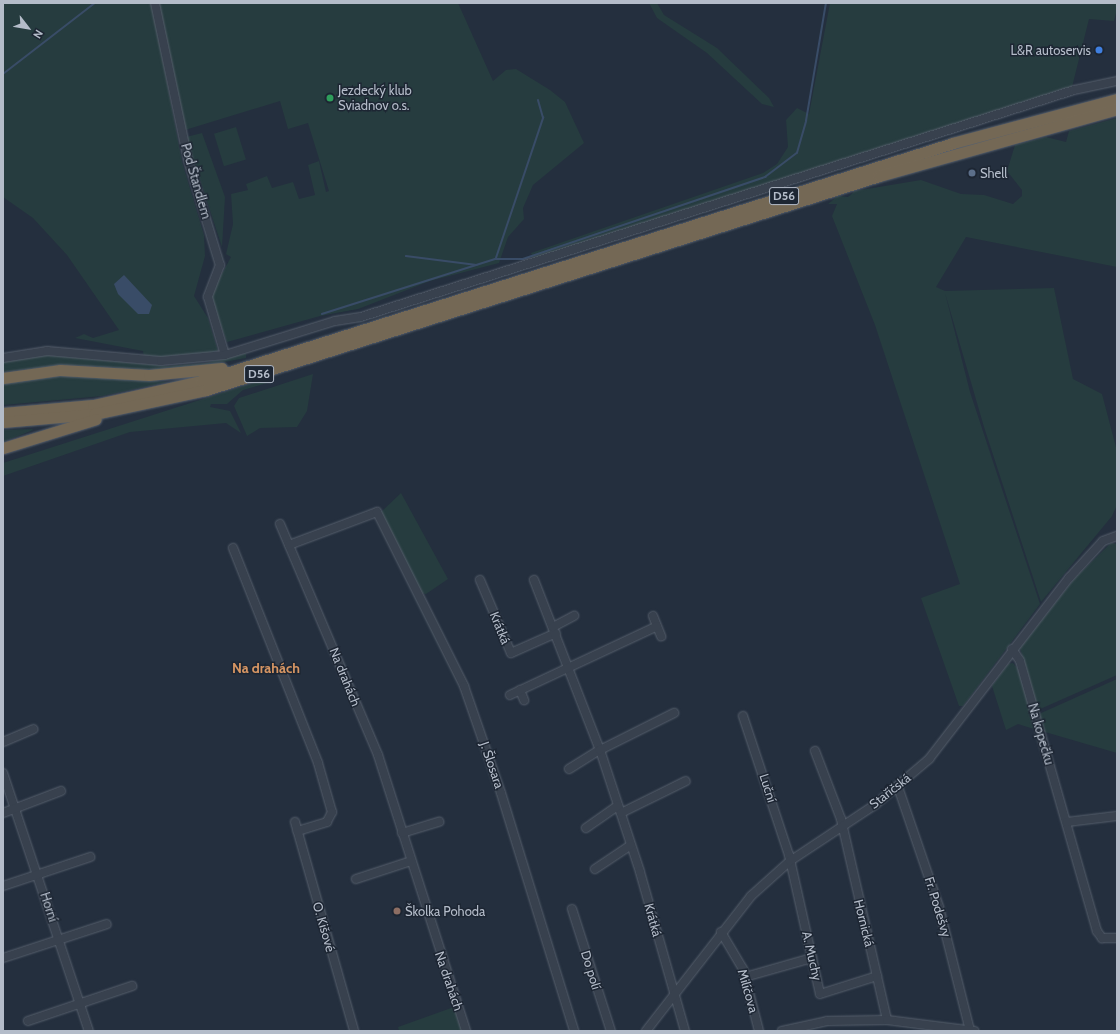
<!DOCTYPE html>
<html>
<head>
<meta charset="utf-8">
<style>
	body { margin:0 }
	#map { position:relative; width:1120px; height:1034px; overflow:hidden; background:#242f3e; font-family:Cabin,sans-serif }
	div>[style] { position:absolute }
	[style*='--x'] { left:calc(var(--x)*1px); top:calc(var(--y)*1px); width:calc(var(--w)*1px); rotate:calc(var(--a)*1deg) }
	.green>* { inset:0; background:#263c3f; transform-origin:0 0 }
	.water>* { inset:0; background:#394c67 }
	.stream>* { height:1.5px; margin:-0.75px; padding:0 0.75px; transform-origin:0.75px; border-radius:0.75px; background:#394c67 }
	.roads { filter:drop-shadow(0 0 1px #565f6c) drop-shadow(0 0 1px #565f6c) }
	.minor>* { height:8px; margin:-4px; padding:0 4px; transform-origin:4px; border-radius:4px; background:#38414e }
	.highway>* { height:11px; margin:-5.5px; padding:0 5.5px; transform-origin:5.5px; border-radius:5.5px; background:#746855 }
	.dots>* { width:11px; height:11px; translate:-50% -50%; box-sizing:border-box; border:2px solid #1d2633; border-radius:50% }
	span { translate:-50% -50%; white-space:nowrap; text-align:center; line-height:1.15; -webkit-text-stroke:3px #1d2633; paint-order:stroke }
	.shield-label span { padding:1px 3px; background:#1d2633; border:1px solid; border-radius:3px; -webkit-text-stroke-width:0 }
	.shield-label { font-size:12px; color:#b4bcc9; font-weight:700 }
	.poi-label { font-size:13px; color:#b4bcc9 }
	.right { translate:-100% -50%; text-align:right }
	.left { translate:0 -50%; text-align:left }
	.street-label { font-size:13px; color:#b4bcc9 }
	.neighbourhood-label { font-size:14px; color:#d59563; font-weight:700 }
	.frame { position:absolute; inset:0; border:4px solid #b4bcc9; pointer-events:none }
	.north { position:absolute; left:8px; top:8px; width:40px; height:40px; -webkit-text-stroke:3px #1d2633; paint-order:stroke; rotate:121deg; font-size:11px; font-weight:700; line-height:16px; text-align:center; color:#b4bcc9 }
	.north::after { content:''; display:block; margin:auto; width:14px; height:18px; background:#b4bcc9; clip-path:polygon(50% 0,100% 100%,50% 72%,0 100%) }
</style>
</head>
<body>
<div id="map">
	<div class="green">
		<div style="clip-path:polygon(3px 3px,152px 3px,182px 162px,204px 235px,205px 256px,194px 296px,208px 318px,218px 351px,177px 358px,144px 358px,143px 351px,75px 338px,84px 334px,93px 338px,119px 330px,67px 255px,33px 218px,3px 197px)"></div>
		<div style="clip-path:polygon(157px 3px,458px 3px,493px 81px,506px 70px,516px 69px,550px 90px,565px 102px,584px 143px,533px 185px,523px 208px,524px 219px,508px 237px,499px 263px,430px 281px,358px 309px,320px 316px,227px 342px,210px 296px,231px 257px,226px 254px,233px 224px,231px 194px,248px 190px,246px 184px,267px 176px,272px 188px,293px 182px,299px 199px,315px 195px,308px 165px,319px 161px,326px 192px,329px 191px,308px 123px,288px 129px,280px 101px,185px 130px)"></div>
		<div style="clip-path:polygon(649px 3px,657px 3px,664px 15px,717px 48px,769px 98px,774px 107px,762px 104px,707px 53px,657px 18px)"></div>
		<div style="clip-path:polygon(830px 3px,1117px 3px,1117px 9px,1114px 21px,1089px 19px,1072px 87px,533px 259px,531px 253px,763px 173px,777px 164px,788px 147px,786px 120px,797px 108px,809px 114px)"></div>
		<div style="clip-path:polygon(1117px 118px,1117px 267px,966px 237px,936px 287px,945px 291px,1054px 288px,1073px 379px,1102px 394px,1117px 451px,1117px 505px,1112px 516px,1041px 602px,984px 427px,945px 293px,970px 392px,1040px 604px,963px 706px,959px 706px,921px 598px,960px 584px,875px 325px,832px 216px,837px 204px,828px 204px,838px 196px,848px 197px,855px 191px,921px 180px,961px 194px,984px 195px,1013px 204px,1022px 196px,1022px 190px,1007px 171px,1015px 145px,1046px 137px,1066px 142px,1069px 131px)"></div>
		<div style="left:236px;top:127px;width:34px;height:23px;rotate:73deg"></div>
		<div style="clip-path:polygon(202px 133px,225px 197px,222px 247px,186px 137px)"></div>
		<div style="clip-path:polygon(246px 353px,246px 358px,175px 371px,64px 365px,3px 372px,3px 361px,45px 355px,166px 366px,205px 363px)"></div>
		<div style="clip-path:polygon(313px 374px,307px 411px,297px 427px,260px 428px,247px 436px,234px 406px,239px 398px)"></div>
		<div style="clip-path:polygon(37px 375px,90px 375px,168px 382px,102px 396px,3px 405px,3px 382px)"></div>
		<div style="clip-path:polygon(265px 379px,267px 383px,243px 390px,227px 404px,211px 404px,210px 407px,230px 411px,241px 433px,226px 423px,130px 432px,3px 476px,3px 463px)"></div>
		<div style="clip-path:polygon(32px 429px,33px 430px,3px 442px,3px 430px)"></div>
		<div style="clip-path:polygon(401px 493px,448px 579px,426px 594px,422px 593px,380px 513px)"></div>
		<div style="clip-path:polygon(1111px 543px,1117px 544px,1117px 675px,1038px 710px,1020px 648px,1075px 578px)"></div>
		<div style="clip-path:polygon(1013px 663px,1019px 670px,1037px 730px,1018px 724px,1006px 730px,992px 686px,1008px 664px)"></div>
		<div style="clip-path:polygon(1117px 679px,1117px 753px,1045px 732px,1039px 714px)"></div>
		<div style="clip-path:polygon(454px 1007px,462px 1031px,399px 1031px,398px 1027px)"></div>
	</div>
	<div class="water">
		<div style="clip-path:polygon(124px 275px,152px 305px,149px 314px,138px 314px,118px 294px,114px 284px)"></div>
	</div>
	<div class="stream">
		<div style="--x:3;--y:74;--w:116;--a:-37.7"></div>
		<div style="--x:406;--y:256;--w:71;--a:7.3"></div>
		<div style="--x:496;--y:258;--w:148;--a:-71.4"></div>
		<div style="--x:543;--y:118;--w:18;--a:-106"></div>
		<div style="--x:322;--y:314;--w:182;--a:-17.6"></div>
		<div style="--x:495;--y:259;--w:28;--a:0"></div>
		<div style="--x:523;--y:259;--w:256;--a:-18.7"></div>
		<div style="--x:765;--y:177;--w:40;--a:-37"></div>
		<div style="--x:797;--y:153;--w:33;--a:-74"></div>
		<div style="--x:806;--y:121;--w:120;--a:-80.4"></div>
	</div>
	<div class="roads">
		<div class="minor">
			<div style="--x:155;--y:3;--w:160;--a:78.1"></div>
			<div style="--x:188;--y:160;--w:110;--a:73.1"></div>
			<div style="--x:220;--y:265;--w:34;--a:111"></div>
			<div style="--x:208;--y:297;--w:60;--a:73.7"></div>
			<div style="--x:3;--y:358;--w:45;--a:-9"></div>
			<div style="--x:47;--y:351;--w:114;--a:5"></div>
			<div style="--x:161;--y:361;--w:64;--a:-5.4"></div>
			<div style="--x:225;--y:355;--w:115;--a:-17.2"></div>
			<div style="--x:335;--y:321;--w:26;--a:-9"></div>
			<div style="--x:361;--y:317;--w:748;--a:-17.66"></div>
			<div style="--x:1074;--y:90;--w:44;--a:-11.8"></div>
			<div style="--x:280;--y:524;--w:251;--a:67"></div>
			<div style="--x:378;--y:755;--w:290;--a:72.3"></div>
			<div style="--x:289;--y:545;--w:94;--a:-20.6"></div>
			<div style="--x:377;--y:512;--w:195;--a:63.4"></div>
			<div style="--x:464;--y:686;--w:113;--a:70.9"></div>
			<div style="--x:501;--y:793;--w:249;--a:72.9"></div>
			<div style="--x:233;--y:548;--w:231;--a:68.4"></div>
			<div style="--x:318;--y:763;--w:51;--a:74.1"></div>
			<div style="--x:332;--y:812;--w:11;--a:117"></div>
			<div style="--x:327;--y:822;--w:31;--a:163"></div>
			<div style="--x:480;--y:580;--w:79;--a:67"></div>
			<div style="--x:511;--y:653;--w:49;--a:-24"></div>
			<div style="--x:534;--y:580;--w:182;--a:68.8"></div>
			<div style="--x:600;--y:750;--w:128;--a:71.8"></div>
			<div style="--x:640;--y:872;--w:165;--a:74.2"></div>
			<div style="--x:653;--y:616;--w:22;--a:68"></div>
			<div style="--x:553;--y:627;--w:24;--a:-28"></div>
			<div style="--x:1012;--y:649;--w:14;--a:56"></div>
			<div style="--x:1020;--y:661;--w:281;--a:74.1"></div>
			<div style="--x:1097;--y:931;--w:9;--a:54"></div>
			<div style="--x:1102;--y:938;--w:15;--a:0"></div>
			<div style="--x:520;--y:690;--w:11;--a:68"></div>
			<div style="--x:510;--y:695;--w:162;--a:-25.1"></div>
			<div style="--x:743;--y:716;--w:146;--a:71.7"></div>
			<div style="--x:789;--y:855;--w:142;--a:77.4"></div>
			<div style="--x:820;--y:994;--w:60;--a:-17.5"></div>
			<div style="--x:3;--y:742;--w:33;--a:-23"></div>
			<div style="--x:815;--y:751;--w:73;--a:69.1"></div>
			<div style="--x:841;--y:819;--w:206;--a:77.1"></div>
			<div style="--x:569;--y:769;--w:36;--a:-32"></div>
			<div style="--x:600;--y:750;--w:83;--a:-26.6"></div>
			<div style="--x:3;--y:773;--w:272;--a:71.6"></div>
			<div style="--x:898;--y:787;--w:127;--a:71.1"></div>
			<div style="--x:939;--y:907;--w:127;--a:75.9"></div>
			<div style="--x:3;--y:813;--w:62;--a:-20.8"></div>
			<div style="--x:621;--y:813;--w:72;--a:-26.2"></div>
			<div style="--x:295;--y:822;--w:217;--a:74.2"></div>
			<div style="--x:1067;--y:822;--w:50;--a:-6.8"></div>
			<div style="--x:586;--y:828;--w:39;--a:-35"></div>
			<div style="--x:402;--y:833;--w:39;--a:-17"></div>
			<div style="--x:595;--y:869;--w:43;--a:-33.7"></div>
			<div style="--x:356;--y:879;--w:58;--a:-18.1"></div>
			<div style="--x:3;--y:886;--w:92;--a:-18.4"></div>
			<div style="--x:572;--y:909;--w:128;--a:72.3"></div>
			<div style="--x:721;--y:932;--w:43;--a:59.3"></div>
			<div style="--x:743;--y:969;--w:64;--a:75.5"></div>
			<div style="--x:3;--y:958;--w:109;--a:-18.1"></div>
			<div style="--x:745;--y:977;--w:70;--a:-15.8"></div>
			<div style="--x:28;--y:1021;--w:110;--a:-18.6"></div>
			<div style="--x:646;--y:1031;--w:171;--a:-52.1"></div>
			<div style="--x:751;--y:896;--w:52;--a:-41.9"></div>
			<div style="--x:790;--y:861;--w:103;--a:-33.5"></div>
			<div style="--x:876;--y:804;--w:70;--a:-40.3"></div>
			<div style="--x:929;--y:759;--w:229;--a:-52.3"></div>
			<div style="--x:1069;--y:578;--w:50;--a:-47.4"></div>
			<div style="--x:1103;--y:541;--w:15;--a:-20"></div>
			<div style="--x:782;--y:1031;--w:46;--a:-12.5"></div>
			<div style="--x:827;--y:1021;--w:60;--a:-1"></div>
			<div style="--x:887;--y:1020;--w:88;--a:7.2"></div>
		</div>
		<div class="highway">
			<div style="--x:3;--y:378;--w:58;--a:-8"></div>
			<div style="--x:60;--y:370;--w:89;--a:3.2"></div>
			<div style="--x:149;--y:375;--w:73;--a:-5.5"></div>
			<div style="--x:3;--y:413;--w:90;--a:-5.1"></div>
			<div style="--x:93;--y:405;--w:111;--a:-12.5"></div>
			<div style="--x:201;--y:381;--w:789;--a:-17.56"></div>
			<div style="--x:953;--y:143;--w:170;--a:-15"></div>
			<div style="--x:3;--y:422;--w:91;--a:-5"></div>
			<div style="--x:94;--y:414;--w:115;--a:-12.1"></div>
			<div style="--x:206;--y:390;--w:706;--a:-17.64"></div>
			<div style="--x:879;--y:176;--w:247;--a:-15.7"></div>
			<div style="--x:3;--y:448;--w:97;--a:-17.3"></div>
		</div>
	</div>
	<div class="dots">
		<div style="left:1099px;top:50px;background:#3f7fe0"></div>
		<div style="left:330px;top:98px;background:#2e9e5b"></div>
		<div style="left:972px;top:173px;background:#5c6f8a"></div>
		<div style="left:397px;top:911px;background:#8d6e63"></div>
	</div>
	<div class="shield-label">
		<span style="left:784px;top:196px">D56</span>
		<span style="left:259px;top:374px">D56</span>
	</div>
	<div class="poi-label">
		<span class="right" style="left:1091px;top:50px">L&amp;R autoservis</span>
		<span class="left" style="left:338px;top:98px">Jezdecký klub<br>Sviadnov o.s.</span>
		<span class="left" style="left:980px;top:173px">Shell</span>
		<span class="left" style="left:405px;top:911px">Školka Pohoda</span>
	</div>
	<div class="street-label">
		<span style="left:196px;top:181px;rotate:74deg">Pod Štandlem</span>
		<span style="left:500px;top:628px;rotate:68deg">Krátká</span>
		<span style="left:345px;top:677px;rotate:68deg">Na drahách</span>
		<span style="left:1041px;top:734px;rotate:74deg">Na kopečku</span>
		<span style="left:492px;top:765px;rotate:71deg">J. Šlosara</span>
		<span style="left:768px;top:788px;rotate:72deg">Luční</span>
		<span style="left:890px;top:791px;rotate:-38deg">Staříčská</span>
		<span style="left:49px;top:907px;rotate:72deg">Horní</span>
		<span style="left:938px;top:907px;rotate:73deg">Fr. Podešvy</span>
		<span style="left:653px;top:920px;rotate:75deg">Krátká</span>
		<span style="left:864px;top:923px;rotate:76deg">Hornická</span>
		<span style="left:324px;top:927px;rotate:74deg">O. Kišové</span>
		<span style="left:812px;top:956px;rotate:77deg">A. Muchy</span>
		<span style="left:591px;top:970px;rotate:73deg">Do polí</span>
		<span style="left:449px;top:981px;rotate:71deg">Na drahách</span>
		<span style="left:748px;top:991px;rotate:74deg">Milíčova</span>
	</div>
	<div class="neighbourhood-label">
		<span style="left:266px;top:668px">Na drahách</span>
	</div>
	<div class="frame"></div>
	<div class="north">N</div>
</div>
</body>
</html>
